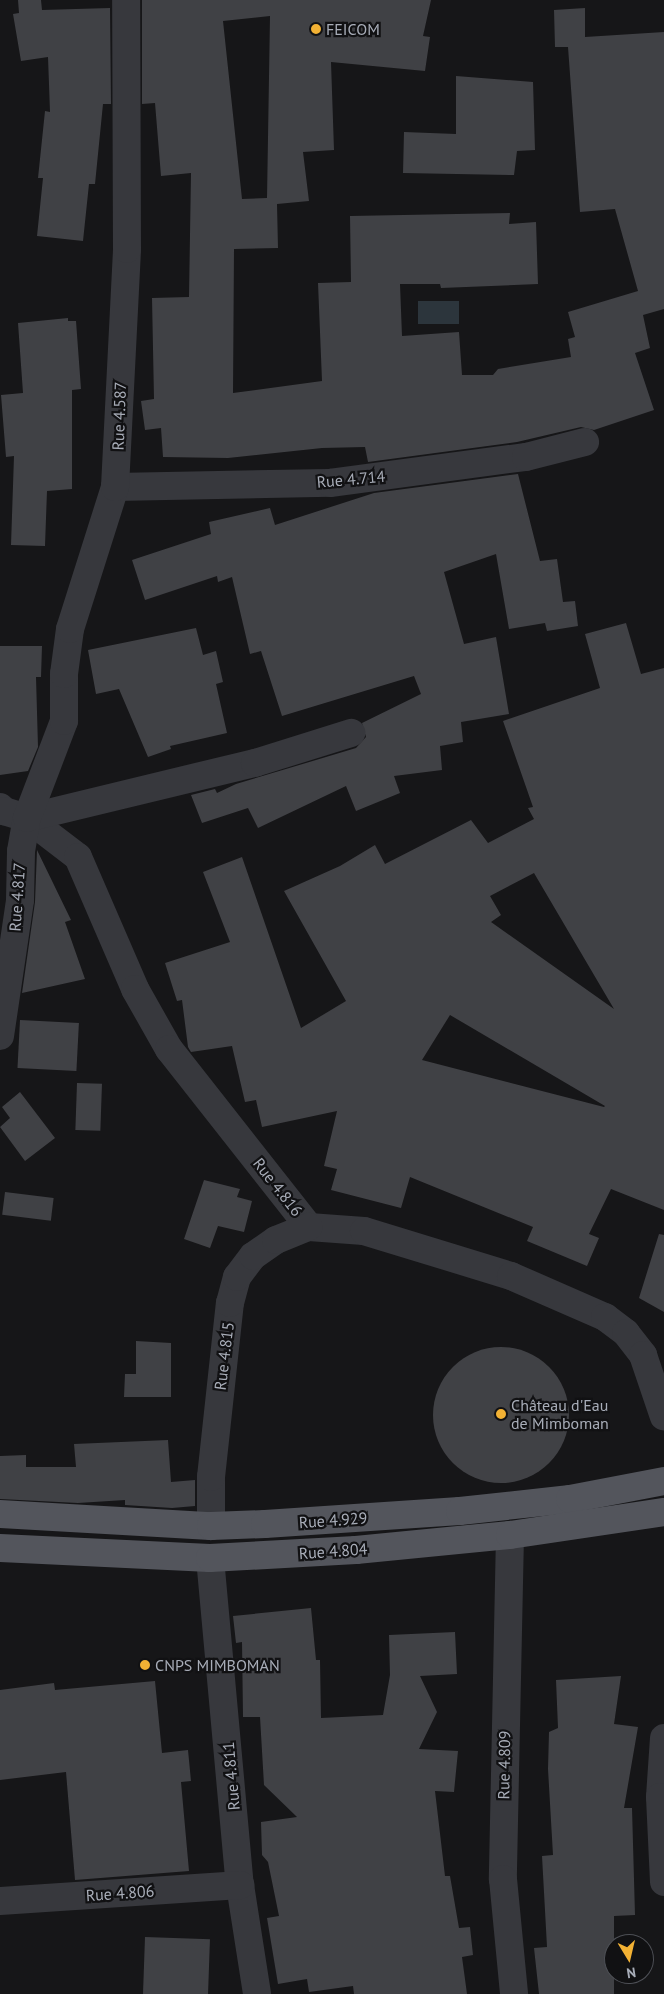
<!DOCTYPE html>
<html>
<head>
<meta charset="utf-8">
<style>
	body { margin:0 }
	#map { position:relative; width:664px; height:1994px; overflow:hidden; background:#161618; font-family:"PT Sans",sans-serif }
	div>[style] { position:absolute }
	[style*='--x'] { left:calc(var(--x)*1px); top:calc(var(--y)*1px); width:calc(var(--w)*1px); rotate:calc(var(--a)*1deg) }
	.water>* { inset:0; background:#2c353c; transform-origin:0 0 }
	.building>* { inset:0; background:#404145; transform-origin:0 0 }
	.round { border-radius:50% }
	.minor>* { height:28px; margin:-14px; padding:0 14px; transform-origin:14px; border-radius:14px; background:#37383d }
	.primary>* { height:28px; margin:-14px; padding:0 14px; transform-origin:14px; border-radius:14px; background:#53555c }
	.dots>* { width:14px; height:14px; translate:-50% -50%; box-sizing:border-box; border:2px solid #111113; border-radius:50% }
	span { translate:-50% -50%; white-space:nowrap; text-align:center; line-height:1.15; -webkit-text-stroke:4.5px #111113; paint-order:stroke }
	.poi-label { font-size:16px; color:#a8adb8 }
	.left { translate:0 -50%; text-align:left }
	.street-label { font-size:16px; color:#a8adb8 }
	.north { position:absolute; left:604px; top:1934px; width:50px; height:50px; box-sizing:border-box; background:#111113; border:1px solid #4d4f55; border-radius:50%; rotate:171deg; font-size:14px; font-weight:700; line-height:20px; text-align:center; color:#a8adb8 }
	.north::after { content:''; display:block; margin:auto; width:18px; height:22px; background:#f2b134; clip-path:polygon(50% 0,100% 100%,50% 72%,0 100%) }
</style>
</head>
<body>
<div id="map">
	<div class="water">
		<div style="left:418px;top:301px;width:41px;height:23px"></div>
	</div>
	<div class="building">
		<div style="clip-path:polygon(18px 0,41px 0,42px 10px,110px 8px,111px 104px,103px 104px,95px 184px,89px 184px,83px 241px,37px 236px,43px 178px,38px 178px,45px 111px,50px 112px,48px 57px,21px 61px,13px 14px,19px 13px)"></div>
		<div style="clip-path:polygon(evenodd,142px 0,431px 0,423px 36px,430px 37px,425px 71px,331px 62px,334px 150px,303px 152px,309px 201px,277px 204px,278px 248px,234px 249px,233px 393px,322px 381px,318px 283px,351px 282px,350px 216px,510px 213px,509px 224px,536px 222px,538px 284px,441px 288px,440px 284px,400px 284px,402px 336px,459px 332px,462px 375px,493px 375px,498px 369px,571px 357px,568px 339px,575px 337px,568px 312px,638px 291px,615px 209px,580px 212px,568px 47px,555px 47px,554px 10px,585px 8px,585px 37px,664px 32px,664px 309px,643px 315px,650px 348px,635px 353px,654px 410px,594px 430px,581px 427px,517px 442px,368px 462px,365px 447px,322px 448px,228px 458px,163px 457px,161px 428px,145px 430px,141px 401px,154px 399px,152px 298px,189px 297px,191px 173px,161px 176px,155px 103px,142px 104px,142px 0,270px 16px,267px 198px,242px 199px,223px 21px,270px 16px)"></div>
		<div style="clip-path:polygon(456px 76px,533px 82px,535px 150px,517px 151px,514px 175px,403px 173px,404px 132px,456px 134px)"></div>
		<div style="clip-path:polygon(68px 318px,68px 321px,76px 321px,81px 389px,72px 390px,72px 489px,47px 491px,45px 546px,11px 545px,14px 456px,6px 457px,1px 395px,23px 393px,18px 323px)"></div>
		<div style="clip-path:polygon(518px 474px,540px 561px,557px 559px,563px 602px,575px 601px,578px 626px,547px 631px,545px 623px,509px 629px,496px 554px,444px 572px,464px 644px,496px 637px,509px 714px,461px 722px,463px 742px,440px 746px,442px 770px,394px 776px,400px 793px,356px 811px,346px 786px,258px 828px,248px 808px,202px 823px,191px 795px,215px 789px,217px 793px,236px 784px,356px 748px,366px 737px,362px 723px,421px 694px,414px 676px,282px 716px,261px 651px,250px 654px,232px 577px,218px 582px,217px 576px,145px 600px,132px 560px,211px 534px,209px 522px,270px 508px,275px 525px,374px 493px)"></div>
		<div style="clip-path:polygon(evenodd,626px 623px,641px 674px,664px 668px,664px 1210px,611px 1189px,589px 1234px,599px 1238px,587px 1266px,527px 1241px,533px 1227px,410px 1177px,401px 1208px,331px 1190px,337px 1169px,324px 1166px,337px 1111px,262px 1127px,256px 1100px,245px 1102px,232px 1046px,191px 1052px,188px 1047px,182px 1000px,177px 1001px,165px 963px,230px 942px,203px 872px,242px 857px,301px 1028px,346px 1001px,284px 891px,340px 866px,375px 845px,385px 864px,471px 820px,488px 843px,534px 819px,528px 808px,533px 807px,503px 721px,600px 688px,585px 634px,626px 623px,534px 873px,614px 1009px,491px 922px,501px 915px,490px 896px,534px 873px,626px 623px,450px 1015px,605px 1106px,604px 1107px,422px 1060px,450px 1015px)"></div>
		<div style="clip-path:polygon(196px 628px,203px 655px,216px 651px,223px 682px,216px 684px,227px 733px,170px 746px,171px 749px,148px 757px,119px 689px,96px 694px,88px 650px)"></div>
		<div style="clip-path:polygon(0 646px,42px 646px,41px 677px,36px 677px,38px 747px,28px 771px,0 775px)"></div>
		<div style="clip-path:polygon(37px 850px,71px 920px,65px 922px,85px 979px,22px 993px,35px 902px)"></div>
		<div style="left:20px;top:1020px;width:59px;height:48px;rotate:3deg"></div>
		<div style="left:77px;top:1083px;width:25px;height:47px;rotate:2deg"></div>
		<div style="clip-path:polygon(20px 1092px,55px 1138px,25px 1161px,0 1127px,10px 1118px,2px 1107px)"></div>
		<div style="clip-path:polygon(204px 1180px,240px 1189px,237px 1197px,252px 1201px,244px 1232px,218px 1226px,210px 1248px,184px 1239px)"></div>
		<div style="left:5px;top:1192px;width:49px;height:23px;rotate:7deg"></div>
		<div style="clip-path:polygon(659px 1234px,664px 1235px,664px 1312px,639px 1298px)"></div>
		<div style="clip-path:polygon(136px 1341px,171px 1343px,171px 1397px,124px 1397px,125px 1374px,136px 1374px)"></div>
		<div class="round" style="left:433px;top:1347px;width:136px;height:136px"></div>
		<div style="clip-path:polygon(168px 1440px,171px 1482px,195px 1480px,195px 1506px,172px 1508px,125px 1505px,125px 1500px,78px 1503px,0 1499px,0 1456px,26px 1455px,26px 1467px,76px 1467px,74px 1444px)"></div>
		<div style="clip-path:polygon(311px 1608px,316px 1660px,320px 1660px,321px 1718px,383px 1715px,390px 1675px,389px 1635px,455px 1632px,457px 1674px,420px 1676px,437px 1712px,419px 1749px,458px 1751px,454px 1792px,435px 1791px,445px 1876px,450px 1876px,459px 1928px,470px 1927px,473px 1955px,462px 1957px,467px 1994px,354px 1994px,353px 1986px,309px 1992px,307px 1979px,278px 1984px,267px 1918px,279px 1916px,268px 1862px,262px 1855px,261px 1822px,297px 1817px,264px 1785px,260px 1717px,243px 1717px,242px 1642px,236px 1643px,233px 1616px)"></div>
		<div style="clip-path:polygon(621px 1676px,614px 1724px,638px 1727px,624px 1808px,632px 1808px,635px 1915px,614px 1916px,614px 1994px,539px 1994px,534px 1948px,547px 1947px,542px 1856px,553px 1855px,548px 1769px,549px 1732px,558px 1728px,556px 1680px)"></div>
		<div style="clip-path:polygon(155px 1681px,162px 1753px,188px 1750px,191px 1781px,181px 1782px,189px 1871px,75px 1880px,66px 1772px,0 1780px,0 1690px,54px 1683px,55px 1690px)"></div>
		<div style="left:145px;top:1937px;width:65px;height:57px;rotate:2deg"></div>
	</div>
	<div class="minor">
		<div style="--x:115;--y:487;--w:215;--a:-1.1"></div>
		<div style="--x:330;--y:483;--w:198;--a:-7.6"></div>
		<div style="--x:526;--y:457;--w:61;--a:-14.3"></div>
		<div style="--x:0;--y:807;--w:6;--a:45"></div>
		<div style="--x:4;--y:811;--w:24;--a:17"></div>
		<div style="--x:27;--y:818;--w:64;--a:37.4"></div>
		<div style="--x:78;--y:857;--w:144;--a:66.6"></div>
		<div style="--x:135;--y:989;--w:69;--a:60.5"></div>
		<div style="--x:169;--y:1049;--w:226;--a:51.8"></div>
		<div style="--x:309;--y:1227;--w:55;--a:4.2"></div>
		<div style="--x:364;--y:1231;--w:154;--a:17"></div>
		<div style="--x:511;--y:1276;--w:103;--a:23.6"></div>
		<div style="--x:605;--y:1317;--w:26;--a:37"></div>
		<div style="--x:626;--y:1333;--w:28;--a:52"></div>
		<div style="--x:643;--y:1355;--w:65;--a:71.3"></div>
		<div style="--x:27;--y:818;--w:235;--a:-13.6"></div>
		<div style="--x:255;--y:763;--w:101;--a:-17.4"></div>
		<div style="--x:0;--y:1036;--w:137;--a:-81.6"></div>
		<div style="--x:20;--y:900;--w:49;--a:-88.8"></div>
		<div style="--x:21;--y:851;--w:34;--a:-80"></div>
		<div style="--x:27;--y:818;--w:104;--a:-69.1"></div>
		<div style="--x:64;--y:721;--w:47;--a:-90"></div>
		<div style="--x:64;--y:674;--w:45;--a:-82.4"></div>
		<div style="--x:70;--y:629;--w:149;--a:-72.4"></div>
		<div style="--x:115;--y:487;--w:238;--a:-87.1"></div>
		<div style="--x:127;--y:249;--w:249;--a:-90.2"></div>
		<div style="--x:211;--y:1526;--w:49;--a:-90"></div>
		<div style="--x:211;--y:1477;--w:175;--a:-83.8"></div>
		<div style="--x:230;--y:1303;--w:27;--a:-75"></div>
		<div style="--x:237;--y:1277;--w:26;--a:-53"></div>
		<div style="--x:253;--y:1256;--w:28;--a:-35"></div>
		<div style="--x:276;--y:1240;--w:35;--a:-22"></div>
		<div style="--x:510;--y:1535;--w:344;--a:91.2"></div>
		<div style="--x:503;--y:1879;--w:116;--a:84.5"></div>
		<div style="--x:210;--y:1558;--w:328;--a:84.8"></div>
		<div style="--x:240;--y:1885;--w:110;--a:81.1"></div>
		<div style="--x:664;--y:1738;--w:59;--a:93.9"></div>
		<div style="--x:660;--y:1797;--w:85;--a:87.3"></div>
		<div style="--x:0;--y:1901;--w:241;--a:-3.8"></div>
	</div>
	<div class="primary">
		<div style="--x:0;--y:1514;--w:211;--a:3.3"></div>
		<div style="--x:211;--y:1526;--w:54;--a:-2.1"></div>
		<div style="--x:265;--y:1524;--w:195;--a:-3.8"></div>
		<div style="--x:460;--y:1511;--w:111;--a:-6.2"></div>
		<div style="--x:570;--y:1499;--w:96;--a:-10.8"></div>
		<div style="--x:0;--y:1548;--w:210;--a:2.7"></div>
		<div style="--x:210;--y:1558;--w:146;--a:-3.1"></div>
		<div style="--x:356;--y:1550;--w:155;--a:-5.6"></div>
		<div style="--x:510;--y:1535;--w:156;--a:-8.5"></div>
	</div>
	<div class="dots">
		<div style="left:316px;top:29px;background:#f2b134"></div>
		<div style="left:501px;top:1414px;background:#f2b134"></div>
		<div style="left:145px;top:1665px;background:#f2b134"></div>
	</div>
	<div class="poi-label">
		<span class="left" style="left:326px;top:29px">FEICOM</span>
		<span class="left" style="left:511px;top:1414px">Château d'Eau<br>de Mimboman</span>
		<span class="left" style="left:155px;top:1665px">CNPS MIMBOMAN</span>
	</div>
	<div class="street-label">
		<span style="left:119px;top:416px;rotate:-88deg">Rue 4.587</span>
		<span style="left:351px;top:479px;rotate:-5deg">Rue 4.714</span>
		<span style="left:17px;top:897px;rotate:-86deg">Rue 4.817</span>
		<span style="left:278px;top:1187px;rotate:52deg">Rue 4.816</span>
		<span style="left:224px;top:1356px;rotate:-83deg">Rue 4.815</span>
		<span style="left:333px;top:1520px;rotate:-4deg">Rue 4.929</span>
		<span style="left:333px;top:1551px;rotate:-4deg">Rue 4.804</span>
		<span style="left:504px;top:1765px;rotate:-89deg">Rue 4.809</span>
		<span style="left:231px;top:1776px;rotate:-95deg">Rue 4.811</span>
		<span style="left:120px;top:1893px;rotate:-4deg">Rue 4.806</span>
	</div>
	<div class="north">N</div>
</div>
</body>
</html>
